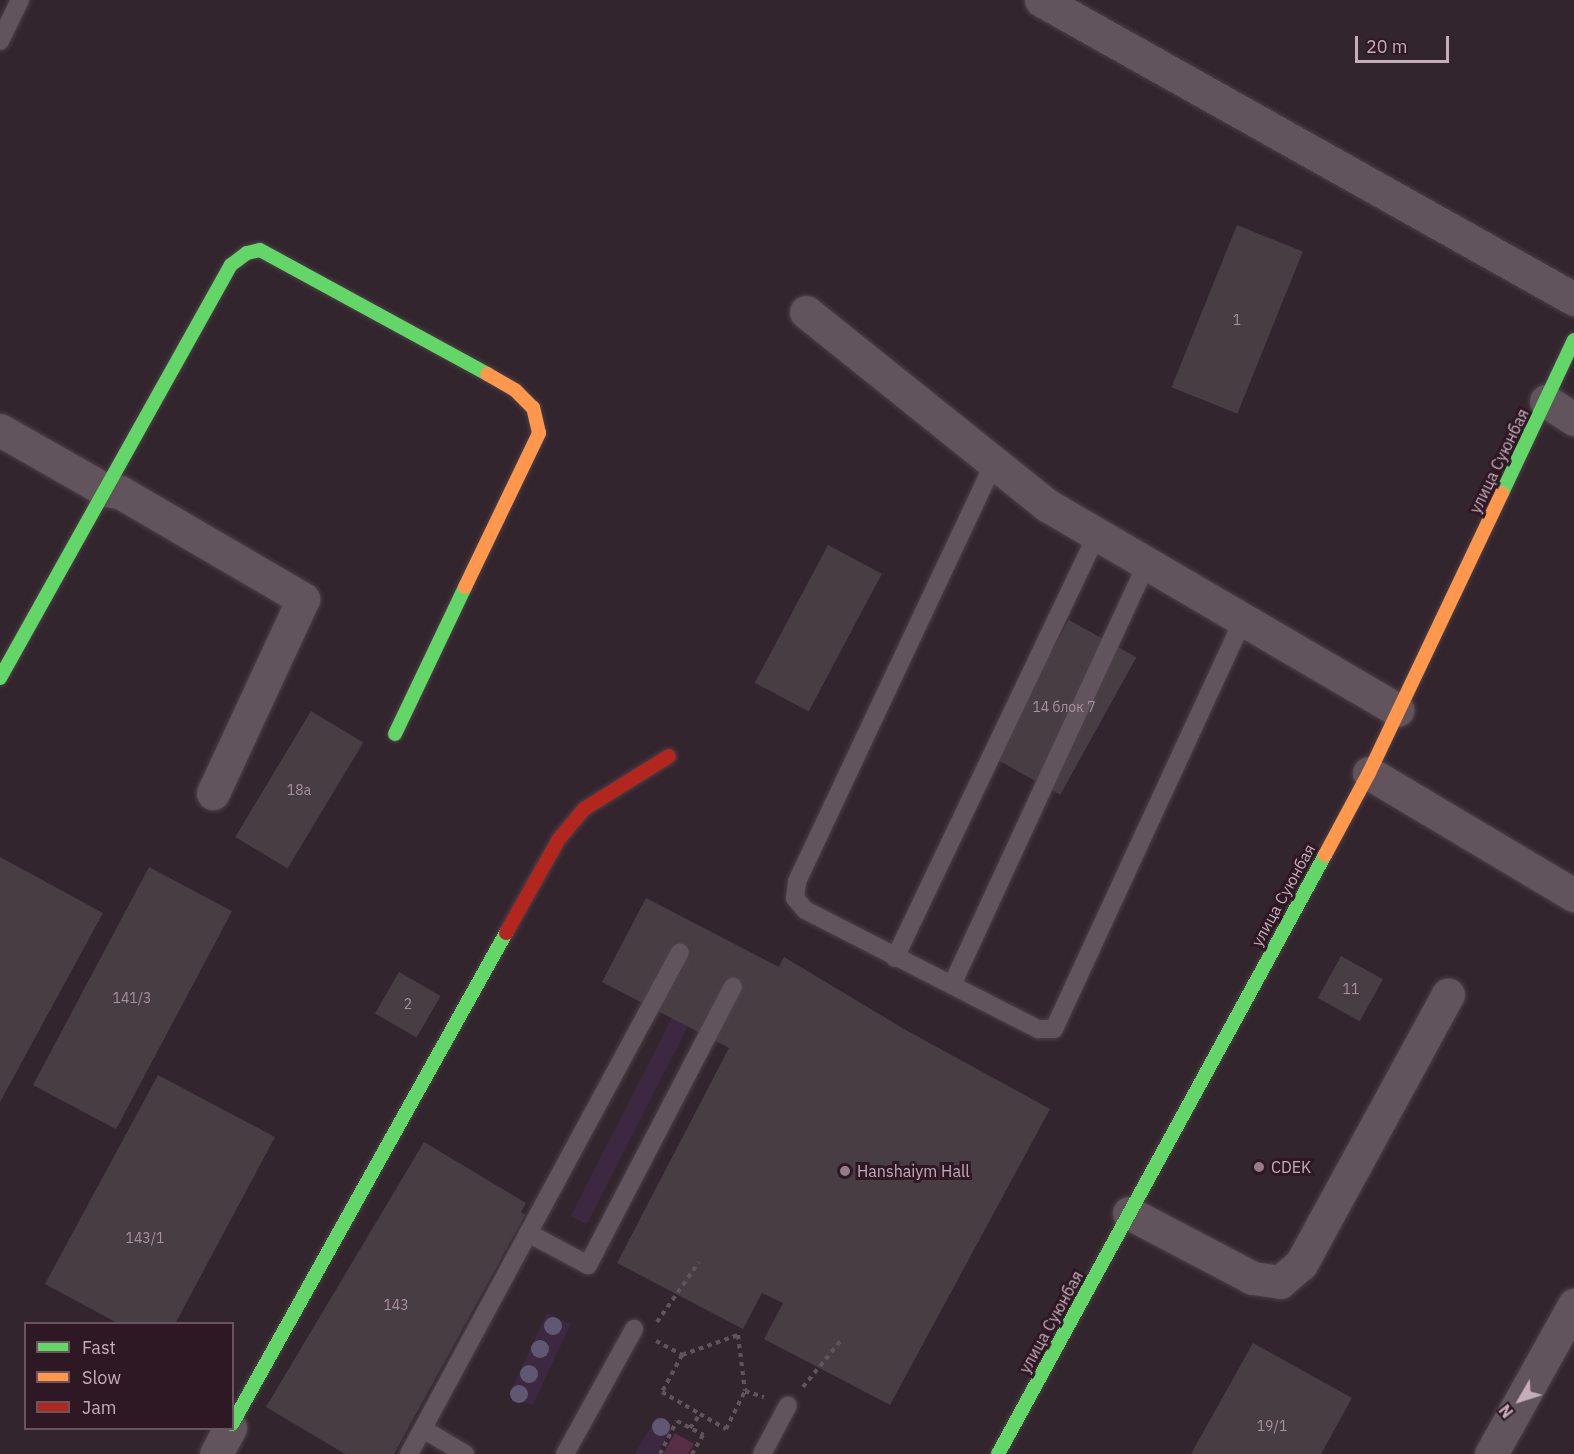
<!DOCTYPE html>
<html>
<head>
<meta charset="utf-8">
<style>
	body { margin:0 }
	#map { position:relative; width:1574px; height:1454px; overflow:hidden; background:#33252d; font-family:"IBM Plex Sans",sans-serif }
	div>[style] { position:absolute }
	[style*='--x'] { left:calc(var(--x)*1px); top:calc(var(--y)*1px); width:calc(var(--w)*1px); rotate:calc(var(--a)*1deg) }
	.green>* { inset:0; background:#3d2842; transform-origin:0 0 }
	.water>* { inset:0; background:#582d46 }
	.building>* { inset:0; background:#493d44; transform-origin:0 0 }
	.path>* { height:4px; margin-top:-2px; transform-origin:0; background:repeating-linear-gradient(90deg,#60545c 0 4.5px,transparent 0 9px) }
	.roads { filter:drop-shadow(0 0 2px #4c4047) drop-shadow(0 0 2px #4c4047) }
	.lane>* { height:18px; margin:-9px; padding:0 9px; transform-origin:9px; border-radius:9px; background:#62545c }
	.street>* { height:33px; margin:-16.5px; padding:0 16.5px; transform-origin:16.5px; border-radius:16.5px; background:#62545c }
	.fast>* { height:14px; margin:-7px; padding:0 7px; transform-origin:7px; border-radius:7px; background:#63d668 }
	.slow>* { height:14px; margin:-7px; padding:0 7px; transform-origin:7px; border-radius:7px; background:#ff974d }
	.jam>* { height:14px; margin:-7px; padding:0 7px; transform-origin:7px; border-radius:7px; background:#b3261e }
	.trees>* { width:18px; height:18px; margin:-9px; border-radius:50%; background:#605873 }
	.dots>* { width:16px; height:16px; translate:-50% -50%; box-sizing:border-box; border:3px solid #2e1824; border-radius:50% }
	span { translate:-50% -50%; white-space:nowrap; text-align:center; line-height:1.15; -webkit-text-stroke:6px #2e1824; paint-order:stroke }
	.number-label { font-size:14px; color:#a7919d }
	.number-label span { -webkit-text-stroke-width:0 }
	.street-label { font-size:16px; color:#c6adbb }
	.poi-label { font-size:16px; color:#c6adbb }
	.left { translate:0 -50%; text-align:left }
	.legend { position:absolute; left:24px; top:1322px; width:210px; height:108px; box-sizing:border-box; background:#2e1824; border:2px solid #6b5460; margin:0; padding:8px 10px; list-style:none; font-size:18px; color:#c6adbb }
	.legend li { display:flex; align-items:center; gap:12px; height:30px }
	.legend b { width:30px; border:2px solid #6b5460 }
	.north { position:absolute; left:1490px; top:1370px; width:60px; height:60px; -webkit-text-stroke:4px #2e1824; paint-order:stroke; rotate:231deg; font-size:16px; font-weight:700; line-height:24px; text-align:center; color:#c6adbb }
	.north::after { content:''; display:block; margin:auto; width:21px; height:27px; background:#c6adbb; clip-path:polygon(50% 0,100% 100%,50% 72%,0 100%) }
	.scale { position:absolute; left:1355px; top:36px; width:94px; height:27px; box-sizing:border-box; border:3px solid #c6adbb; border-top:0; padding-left:8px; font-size:18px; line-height:21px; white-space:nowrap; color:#c6adbb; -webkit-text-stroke:4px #2e1824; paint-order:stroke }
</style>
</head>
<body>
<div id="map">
	<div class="green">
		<div style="left:688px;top:986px;width:18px;height:258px;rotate:27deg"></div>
		<div style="left:547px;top:1313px;width:26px;height:90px;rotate:25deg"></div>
		<div style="clip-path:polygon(657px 1416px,674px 1426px,657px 1454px,635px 1454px)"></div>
	</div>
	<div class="water">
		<div style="clip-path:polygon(675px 1433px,694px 1444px,688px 1454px,663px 1454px)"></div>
	</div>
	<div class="building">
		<div style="left:1237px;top:225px;width:71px;height:175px;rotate:22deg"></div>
		<div style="left:828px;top:545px;width:61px;height:156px;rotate:28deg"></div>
		<div style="left:1069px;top:620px;width:77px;height:157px;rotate:29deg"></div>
		<div style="left:311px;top:711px;width:61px;height:147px;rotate:31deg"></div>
		<div style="clip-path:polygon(0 857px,103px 913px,0 1102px)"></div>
		<div style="left:149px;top:867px;width:94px;height:247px;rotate:28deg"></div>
		<div style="clip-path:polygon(646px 898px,779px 967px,784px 957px,904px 1029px,1050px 1109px,890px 1405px,764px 1339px,783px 1303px,762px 1293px,743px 1329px,617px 1263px,729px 1048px,602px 982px)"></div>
		<div style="left:1341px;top:956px;width:48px;height:48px;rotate:29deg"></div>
		<div style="left:399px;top:972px;width:48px;height:48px;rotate:30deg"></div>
		<div style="clip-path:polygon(158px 1075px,275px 1137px,175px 1324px,119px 1324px,45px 1284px)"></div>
		<div style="clip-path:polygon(424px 1142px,526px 1203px,521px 1212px,525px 1215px,394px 1454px,345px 1454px,266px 1407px)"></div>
		<div style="clip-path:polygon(1253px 1343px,1352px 1398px,1321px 1454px,1191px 1454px)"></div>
	</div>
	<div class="path">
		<div style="--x:657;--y:1322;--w:73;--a:-55"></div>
		<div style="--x:656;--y:1341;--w:30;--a:28"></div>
		<div style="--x:682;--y:1355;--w:59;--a:-19.7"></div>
		<div style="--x:738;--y:1335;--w:56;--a:82.9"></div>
		<div style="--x:745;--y:1391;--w:20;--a:18"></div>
		<div style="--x:682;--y:1355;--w:42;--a:118.4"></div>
		<div style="--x:662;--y:1392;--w:44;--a:30.1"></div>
		<div style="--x:803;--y:1387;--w:62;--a:-50.9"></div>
		<div style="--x:690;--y:1428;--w:17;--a:-54"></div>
		<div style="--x:700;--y:1414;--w:30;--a:30"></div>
		<div style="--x:726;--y:1429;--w:42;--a:-63.4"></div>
		<div style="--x:660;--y:1454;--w:37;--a:-63"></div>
		<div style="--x:677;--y:1421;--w:30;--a:28"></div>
		<div style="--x:703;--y:1435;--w:22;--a:120"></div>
	</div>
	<div class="roads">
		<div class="lane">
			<div style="--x:0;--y:41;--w:46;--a:-64"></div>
			<div style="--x:994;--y:463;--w:463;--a:115.2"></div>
			<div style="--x:797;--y:882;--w:16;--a:97"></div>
			<div style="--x:795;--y:898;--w:16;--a:50"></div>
			<div style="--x:805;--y:910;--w:262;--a:27.1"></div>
			<div style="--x:1038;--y:1029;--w:16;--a:0"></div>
			<div style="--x:1054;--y:1029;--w:451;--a:-65.2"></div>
			<div style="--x:895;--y:958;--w:469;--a:-64.5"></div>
			<div style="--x:952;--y:985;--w:465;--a:-65.2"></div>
			<div style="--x:528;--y:1233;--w:68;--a:28.1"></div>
			<div style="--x:588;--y:1265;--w:314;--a:-62.5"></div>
			<div style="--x:423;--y:1429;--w:49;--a:30.8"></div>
			<div style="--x:409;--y:1454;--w:570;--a:-61.64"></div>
			<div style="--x:565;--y:1454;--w:143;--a:-61.1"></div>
			<div style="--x:762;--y:1454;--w:55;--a:-62"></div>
		</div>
		<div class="street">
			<div style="--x:1041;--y:0;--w:611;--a:29.29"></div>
			<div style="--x:806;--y:312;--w:309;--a:38.7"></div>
			<div style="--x:1047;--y:505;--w:406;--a:30.3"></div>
			<div style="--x:1546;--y:401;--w:33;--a:33"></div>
			<div style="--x:0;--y:430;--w:121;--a:29.7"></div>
			<div style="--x:105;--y:490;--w:15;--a:8"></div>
			<div style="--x:120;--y:492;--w:212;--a:30.3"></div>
			<div style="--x:303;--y:599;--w:214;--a:114.9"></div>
			<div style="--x:1369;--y:773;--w:239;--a:30.8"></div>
			<div style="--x:1129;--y:1213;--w:140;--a:27.7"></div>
			<div style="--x:1253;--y:1278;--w:27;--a:8"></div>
			<div style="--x:1280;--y:1282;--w:28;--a:-41"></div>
			<div style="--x:1301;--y:1264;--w:307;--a:-61.4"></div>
			<div style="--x:216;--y:1454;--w:30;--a:-62"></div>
			<div style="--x:1491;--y:1454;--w:171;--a:-60.9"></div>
		</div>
		<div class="fast">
			<div style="--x:1502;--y:493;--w:169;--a:-64.8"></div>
			<div style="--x:0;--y:678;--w:473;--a:-60.8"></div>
			<div style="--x:231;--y:265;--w:20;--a:-37"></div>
			<div style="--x:247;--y:253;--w:13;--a:-13"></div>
			<div style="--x:260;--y:250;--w:259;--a:28.6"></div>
			<div style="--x:395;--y:734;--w:163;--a:-64.5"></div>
			<div style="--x:232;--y:1424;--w:562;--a:-60.84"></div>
			<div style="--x:998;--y:1454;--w:682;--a:-61.37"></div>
		</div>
		<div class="slow">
			<div style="--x:465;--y:587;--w:171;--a:-64.3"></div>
			<div style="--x:539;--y:433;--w:26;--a:-103"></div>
			<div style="--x:533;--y:408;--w:25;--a:-135"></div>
			<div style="--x:515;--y:390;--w:32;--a:-150"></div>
			<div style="--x:1325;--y:855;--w:93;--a:-61.8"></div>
			<div style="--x:1369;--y:773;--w:310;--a:-64.6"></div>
		</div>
		<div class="jam">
			<div style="--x:506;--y:933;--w:108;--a:-60.6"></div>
			<div style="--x:559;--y:839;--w:39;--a:-50"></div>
			<div style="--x:584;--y:809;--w:100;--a:-31.9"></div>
		</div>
	</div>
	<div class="trees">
		<div style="left:553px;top:1326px"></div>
		<div style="left:540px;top:1349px"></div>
		<div style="left:529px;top:1374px"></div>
		<div style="left:519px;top:1394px"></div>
		<div style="left:661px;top:1427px"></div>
	</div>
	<div class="dots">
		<div style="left:1259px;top:1167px;background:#937d89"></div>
		<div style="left:845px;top:1171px;background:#937d89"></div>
	</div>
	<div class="number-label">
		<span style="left:1237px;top:320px">1</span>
		<span style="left:1064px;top:707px">14 блок 7</span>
		<span style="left:299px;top:790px">18а</span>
		<span style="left:1351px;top:989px">11</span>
		<span style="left:132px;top:998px">141/3</span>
		<span style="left:408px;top:1004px">2</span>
		<span style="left:145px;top:1238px">143/1</span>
		<span style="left:396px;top:1305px">143</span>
		<span style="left:1272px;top:1426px">19/1</span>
	</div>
	<div class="street-label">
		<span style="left:1499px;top:461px;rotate:-64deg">улица Суюнбая</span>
		<span style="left:1283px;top:895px;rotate:-61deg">улица Суюнбая</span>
		<span style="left:1051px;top:1322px;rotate:-61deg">улица Суюнбая</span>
	</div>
	<div class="poi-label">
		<span class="left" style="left:1271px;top:1167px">CDEK</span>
		<span class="left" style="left:857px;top:1171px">Hanshaiym Hall</span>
	</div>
	<ul class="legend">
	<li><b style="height:8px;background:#63d668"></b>Fast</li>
	<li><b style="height:8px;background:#ff974d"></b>Slow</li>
	<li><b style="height:8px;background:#b3261e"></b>Jam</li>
	</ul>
	<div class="north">N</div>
	<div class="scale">20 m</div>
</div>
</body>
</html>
